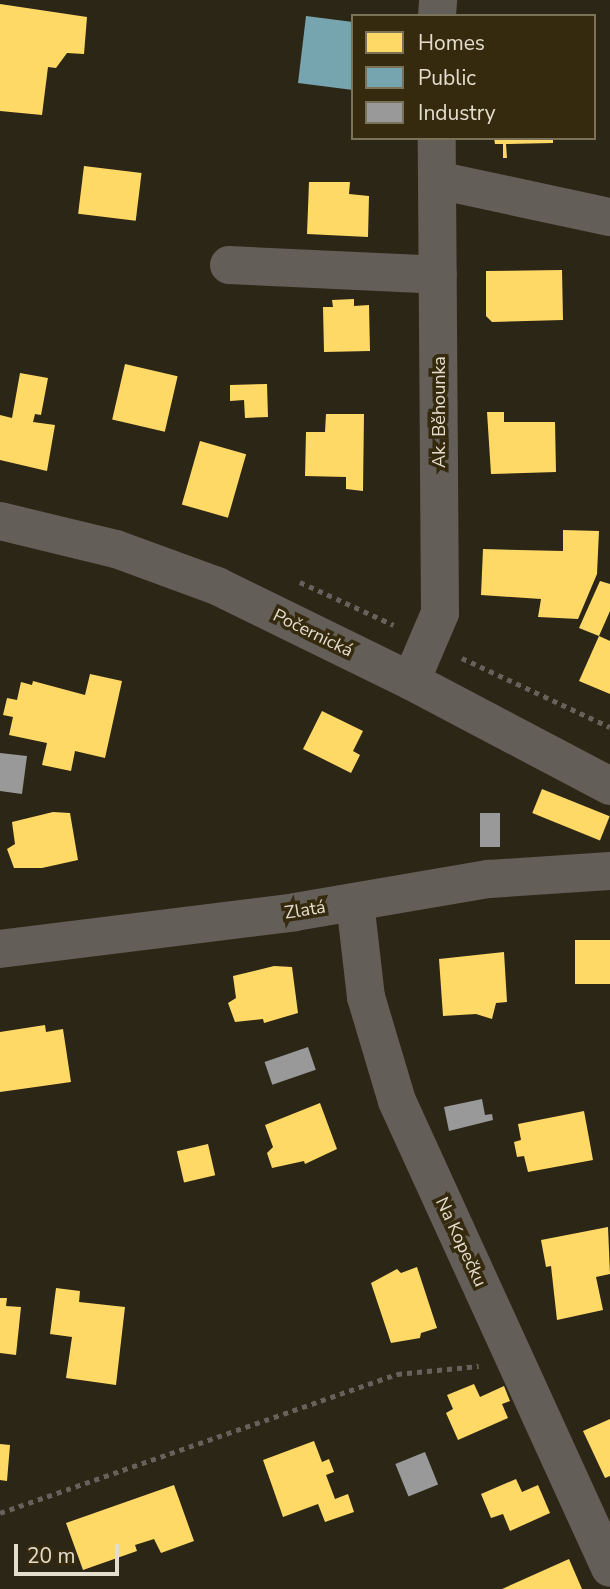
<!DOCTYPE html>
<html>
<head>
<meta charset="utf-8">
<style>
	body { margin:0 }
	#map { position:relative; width:610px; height:1589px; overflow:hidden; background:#2c2617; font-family:"Nunito Sans",sans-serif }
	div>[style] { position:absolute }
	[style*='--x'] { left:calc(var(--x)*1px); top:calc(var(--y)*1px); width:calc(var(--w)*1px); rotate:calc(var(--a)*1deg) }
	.homes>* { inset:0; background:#ffd966; transform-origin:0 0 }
	.public>* { inset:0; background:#76a5af }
	.industry>* { inset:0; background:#999; transform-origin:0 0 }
	.path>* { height:4.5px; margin-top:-2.25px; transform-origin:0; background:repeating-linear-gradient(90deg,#66615b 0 5px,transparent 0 10px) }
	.minor>* { height:38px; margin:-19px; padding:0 19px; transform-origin:19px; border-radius:19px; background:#635e58 }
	span { translate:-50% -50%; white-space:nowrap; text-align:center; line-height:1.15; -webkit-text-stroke:7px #352a0e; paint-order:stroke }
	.street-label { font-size:18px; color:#e4ddcd }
	.legend { position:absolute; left:351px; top:14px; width:245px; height:126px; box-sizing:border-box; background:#352a0e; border:2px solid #7b725a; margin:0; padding:9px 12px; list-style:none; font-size:21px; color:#e4ddcd }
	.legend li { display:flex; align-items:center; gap:14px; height:35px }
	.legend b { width:35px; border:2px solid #7b725a }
	.scale { position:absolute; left:14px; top:1544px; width:105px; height:32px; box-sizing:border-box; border:4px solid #e4ddcd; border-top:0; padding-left:9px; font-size:21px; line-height:24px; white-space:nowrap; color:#e4ddcd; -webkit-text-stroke:5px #352a0e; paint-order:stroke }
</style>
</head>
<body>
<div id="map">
	<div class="homes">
		<div style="clip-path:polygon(0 4px,87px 17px,84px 54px,67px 53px,56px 68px,48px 67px,42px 115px,0 111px)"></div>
		<div style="clip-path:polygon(494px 138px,553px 138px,553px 143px,506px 144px,507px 158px,503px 158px,503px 144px,495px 144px)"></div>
		<div style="left:84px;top:166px;width:58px;height:48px;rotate:7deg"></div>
		<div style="clip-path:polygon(309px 182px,350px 182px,349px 194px,369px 196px,368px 237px,307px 234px)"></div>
		<div style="clip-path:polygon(562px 270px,563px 320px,492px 322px,486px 316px,486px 271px)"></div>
		<div style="clip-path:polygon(354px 299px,354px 306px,369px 305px,370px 351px,324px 352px,323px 307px,333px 307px,332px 300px)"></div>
		<div style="left:125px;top:364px;width:54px;height:57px;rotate:13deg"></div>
		<div style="clip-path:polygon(20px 373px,48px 378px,41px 415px,35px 414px,33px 422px,55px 425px,47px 471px,0 460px,0 415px,12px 418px)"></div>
		<div style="clip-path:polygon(267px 384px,268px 417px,245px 418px,244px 400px,230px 401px,230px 385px)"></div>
		<div style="clip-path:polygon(487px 412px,504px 412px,504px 422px,555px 422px,556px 472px,491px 474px)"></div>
		<div style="clip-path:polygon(326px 414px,364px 414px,363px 491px,346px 489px,346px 477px,305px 476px,306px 432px,325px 432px)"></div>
		<div style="left:200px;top:441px;width:48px;height:66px;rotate:16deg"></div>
		<div style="clip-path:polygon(563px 530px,599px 531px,597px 574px,578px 619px,538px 617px,541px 599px,481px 595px,483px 549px,563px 551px)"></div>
		<div style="clip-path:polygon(600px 581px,610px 584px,610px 611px,599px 636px,579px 628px)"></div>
		<div style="clip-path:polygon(599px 636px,610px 641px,610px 694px,579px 681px)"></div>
		<div style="clip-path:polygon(90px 674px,122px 681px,105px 758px,75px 751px,71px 771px,42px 765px,47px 743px,9px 735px,13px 717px,3px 715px,7px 698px,17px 700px,21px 682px,32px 685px,33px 681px,85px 695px)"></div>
		<div style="clip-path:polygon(322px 711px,363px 731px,353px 751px,360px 755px,351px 773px,303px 749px)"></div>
		<div style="left:542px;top:789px;width:73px;height:26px;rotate:22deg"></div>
		<div style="clip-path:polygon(53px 812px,70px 813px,78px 860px,42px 868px,14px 868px,7px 849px,15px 844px,12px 822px)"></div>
		<div style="left:610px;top:940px;width:44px;height:35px;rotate:90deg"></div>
		<div style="clip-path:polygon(504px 952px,507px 1002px,496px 1003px,492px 1019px,476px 1014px,443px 1016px,439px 959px)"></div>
		<div style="clip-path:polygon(274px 966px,292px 967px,298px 1013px,264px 1023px,263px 1019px,235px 1022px,228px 1003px,236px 998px,233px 976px)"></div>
		<div style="clip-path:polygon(45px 1025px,46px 1032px,63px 1029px,71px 1082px,0 1092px,0 1032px)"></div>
		<div style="clip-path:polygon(320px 1103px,337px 1149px,305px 1164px,304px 1161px,272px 1168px,267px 1153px,273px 1147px,265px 1125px)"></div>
		<div style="clip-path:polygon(584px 1111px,593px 1160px,528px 1172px,524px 1156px,517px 1157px,514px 1142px,521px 1140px,518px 1124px)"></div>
		<div style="left:208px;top:1144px;width:32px;height:32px;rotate:77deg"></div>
		<div style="clip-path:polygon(608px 1227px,610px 1274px,596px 1277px,603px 1310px,557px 1320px,551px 1266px,546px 1267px,541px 1240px)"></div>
		<div style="clip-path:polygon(417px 1267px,437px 1328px,421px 1333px,420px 1338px,391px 1343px,371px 1283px,397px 1269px,401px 1273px)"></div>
		<div style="clip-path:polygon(56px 1288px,80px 1291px,79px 1302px,125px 1307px,116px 1385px,66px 1378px,72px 1337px,50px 1334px)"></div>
		<div style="clip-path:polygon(0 1298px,7px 1298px,6px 1306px,21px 1307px,16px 1355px,0 1353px)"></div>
		<div style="clip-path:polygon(474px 1384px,480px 1397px,504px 1386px,510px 1401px,502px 1404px,508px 1418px,458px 1440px,446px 1413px,453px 1409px,447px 1395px)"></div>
		<div style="clip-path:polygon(610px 1419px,610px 1476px,605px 1478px,583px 1431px)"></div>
		<div style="clip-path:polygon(314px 1441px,322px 1462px,329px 1459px,334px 1472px,326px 1475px,335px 1499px,348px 1494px,354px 1512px,325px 1522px,318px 1504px,283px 1517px,263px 1460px)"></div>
		<div style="clip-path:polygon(0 1444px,10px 1445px,7px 1481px,0 1480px)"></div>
		<div style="clip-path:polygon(516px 1479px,522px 1492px,538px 1485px,550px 1513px,510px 1531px,503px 1514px,491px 1518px,481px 1494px)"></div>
		<div style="clip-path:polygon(174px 1485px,194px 1541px,161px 1553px,154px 1539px,135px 1545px,137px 1551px,83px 1570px,66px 1523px)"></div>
		<div style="clip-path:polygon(569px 1559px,582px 1589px,502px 1589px)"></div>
	</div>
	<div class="public">
		<div style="clip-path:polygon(306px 16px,353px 22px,353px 90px,298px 83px)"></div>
	</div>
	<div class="industry">
		<div style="clip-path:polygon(0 753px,27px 756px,22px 794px,0 791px)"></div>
		<div style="left:480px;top:813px;width:20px;height:34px"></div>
		<div style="left:308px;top:1047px;width:24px;height:46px;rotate:71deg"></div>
		<div style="clip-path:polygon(482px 1099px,485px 1115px,492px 1114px,493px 1120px,449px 1131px,444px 1107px)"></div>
		<div style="left:425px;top:1452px;width:35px;height:32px;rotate:68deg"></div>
	</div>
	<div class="path">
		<div style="--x:300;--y:582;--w:103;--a:24.6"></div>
		<div style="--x:462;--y:658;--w:163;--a:25"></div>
		<div style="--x:0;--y:1513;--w:421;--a:-19.3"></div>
		<div style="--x:397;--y:1374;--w:82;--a:-5.6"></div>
	</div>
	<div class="minor">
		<div style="--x:437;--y:16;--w:16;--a:-86"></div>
		<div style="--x:437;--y:180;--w:177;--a:12.1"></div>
		<div style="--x:229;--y:265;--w:209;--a:2.7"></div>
		<div style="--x:0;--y:521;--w:119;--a:13.6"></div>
		<div style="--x:116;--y:549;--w:108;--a:20.1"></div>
		<div style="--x:217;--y:586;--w:216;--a:26.1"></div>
		<div style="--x:411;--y:681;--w:225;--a:27.8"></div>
		<div style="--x:411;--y:681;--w:74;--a:-66.9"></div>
		<div style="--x:440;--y:613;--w:475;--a:-90.4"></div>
		<div style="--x:355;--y:902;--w:96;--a:83.4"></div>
		<div style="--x:366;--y:997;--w:109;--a:73.4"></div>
		<div style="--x:397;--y:1101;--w:513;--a:65.48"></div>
		<div style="--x:0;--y:949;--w:297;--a:-7.1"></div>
		<div style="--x:295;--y:912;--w:197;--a:-9.7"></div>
		<div style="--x:489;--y:879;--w:121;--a:-3.8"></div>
	</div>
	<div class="street-label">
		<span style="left:439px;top:412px;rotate:-90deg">Ak. Běhounka</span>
		<span style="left:313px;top:633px;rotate:26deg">Počernická</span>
		<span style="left:305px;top:910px;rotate:-9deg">Zlatá</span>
		<span style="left:461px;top:1242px;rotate:65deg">Na Kopečku</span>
	</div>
	<ul class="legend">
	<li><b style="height:19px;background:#ffd966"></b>Homes</li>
	<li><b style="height:19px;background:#76a5af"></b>Public</li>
	<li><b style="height:19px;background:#999"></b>Industry</li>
	</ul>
	<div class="scale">20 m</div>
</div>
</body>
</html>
